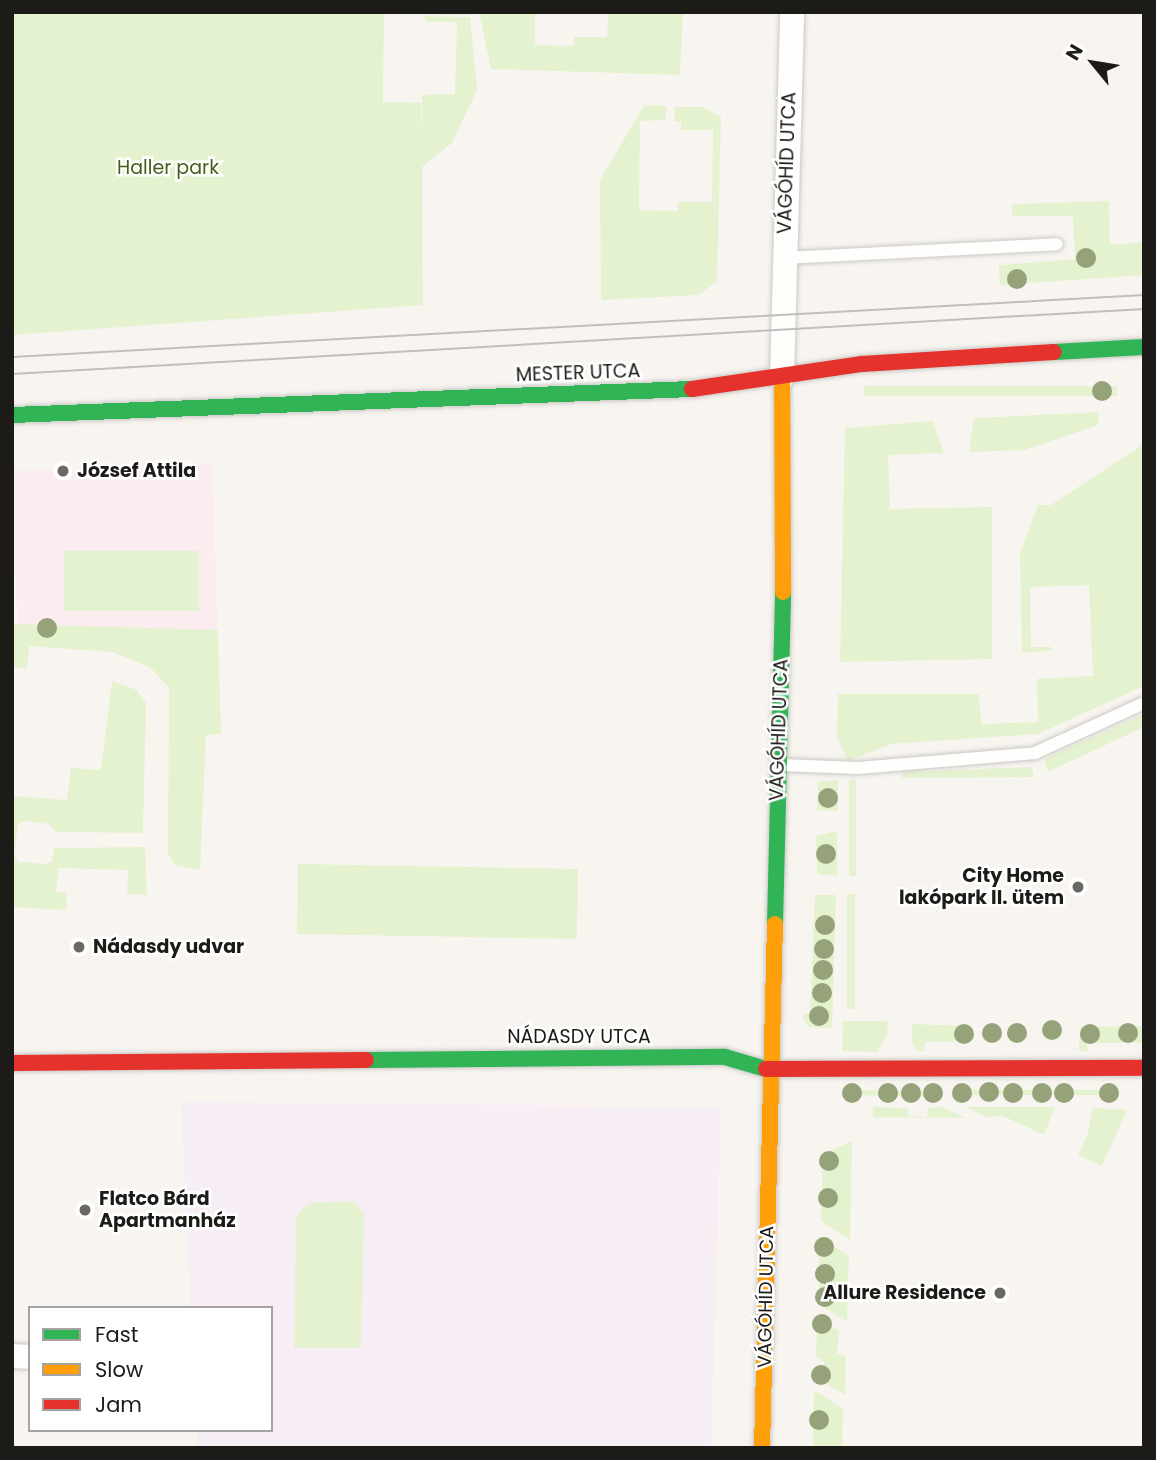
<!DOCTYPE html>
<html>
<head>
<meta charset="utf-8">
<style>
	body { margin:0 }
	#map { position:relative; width:1156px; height:1460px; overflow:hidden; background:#f8f5f0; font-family:Poppins,sans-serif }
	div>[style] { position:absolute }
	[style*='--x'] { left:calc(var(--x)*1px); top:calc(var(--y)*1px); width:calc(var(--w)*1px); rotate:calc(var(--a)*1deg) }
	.commercial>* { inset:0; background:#f7edf5 }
	.education>* { inset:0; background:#fbecf0; transform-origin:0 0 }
	.green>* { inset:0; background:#e5f2d0; transform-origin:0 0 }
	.roads { filter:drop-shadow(0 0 2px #cbc9c6) drop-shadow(0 0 2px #cbc9c6) }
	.lane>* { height:12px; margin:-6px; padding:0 6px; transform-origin:6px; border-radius:6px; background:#fefefd }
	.street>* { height:24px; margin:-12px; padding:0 12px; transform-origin:12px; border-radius:12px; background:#fefefd }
	.fast>* { height:16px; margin:-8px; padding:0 8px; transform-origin:8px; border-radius:8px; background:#30b455 }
	.slow>* { height:16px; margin:-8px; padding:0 8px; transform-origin:8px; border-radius:8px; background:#ff9f0a }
	.jam>* { height:16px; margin:-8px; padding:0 8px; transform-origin:8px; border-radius:8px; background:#e5322d }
	.tram>* { height:2px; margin:-1px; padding:0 1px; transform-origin:1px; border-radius:1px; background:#c0bfbe }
	.trees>* { width:20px; height:20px; margin:-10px; border-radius:50%; background:#95a27a }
	.dots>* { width:19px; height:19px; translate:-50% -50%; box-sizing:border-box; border:4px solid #fff; border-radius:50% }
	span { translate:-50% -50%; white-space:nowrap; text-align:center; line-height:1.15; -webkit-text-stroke:5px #fff; paint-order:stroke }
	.street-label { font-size:19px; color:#1d1b18 }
	.park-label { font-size:19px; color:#445e1a }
	.poi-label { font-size:19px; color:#1d1b18; font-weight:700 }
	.left { translate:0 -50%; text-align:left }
	.right { translate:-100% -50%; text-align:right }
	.frame { position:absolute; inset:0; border:14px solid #1d1b18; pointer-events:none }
	.legend { position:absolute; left:28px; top:1306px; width:245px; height:126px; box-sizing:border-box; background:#fff; border:2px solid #a5a4a3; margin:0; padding:9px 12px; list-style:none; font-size:21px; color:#1d1b18 }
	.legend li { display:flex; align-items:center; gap:14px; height:35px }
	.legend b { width:35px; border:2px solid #a5a4a3 }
	.north { position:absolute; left:1058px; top:28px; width:70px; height:70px; -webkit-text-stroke:5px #fff; paint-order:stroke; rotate:300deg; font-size:19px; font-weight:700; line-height:28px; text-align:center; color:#1d1b18 }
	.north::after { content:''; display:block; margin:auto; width:24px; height:32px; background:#1d1b18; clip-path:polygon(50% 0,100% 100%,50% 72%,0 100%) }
</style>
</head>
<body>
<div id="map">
	<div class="commercial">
		<div style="clip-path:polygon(181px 1102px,721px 1107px,711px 1448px,198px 1448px,197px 1430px,271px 1430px,271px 1308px,191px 1308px)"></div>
	</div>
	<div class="education">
		<div style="left:212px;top:464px;width:166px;height:200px;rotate:88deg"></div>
	</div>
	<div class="green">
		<div style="clip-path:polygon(12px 12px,472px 12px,471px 15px,384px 14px,383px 102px,421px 103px,422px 145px,422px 95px,455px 94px,457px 22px,426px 22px,425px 16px,470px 17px,477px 90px,452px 143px,422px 167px,423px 305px,12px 335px)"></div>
		<div style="clip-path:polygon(479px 12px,535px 12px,535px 45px,574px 46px,574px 37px,607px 37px,608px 12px,683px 12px,680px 75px,491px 69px)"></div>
		<div style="clip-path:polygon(644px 105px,667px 106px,665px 120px,640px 121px,639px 210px,678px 211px,678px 202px,712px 202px,713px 130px,681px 130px,681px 122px,674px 121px,675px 107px,703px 107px,721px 117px,717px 281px,699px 295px,601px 300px,600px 180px)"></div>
		<div style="clip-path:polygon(1109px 201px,1110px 245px,1144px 242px,1144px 275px,1000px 285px,999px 265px,1075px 259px,1073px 216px,1012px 216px,1012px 204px)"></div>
		<div style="left:1117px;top:386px;width:10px;height:253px;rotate:90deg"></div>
		<div style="clip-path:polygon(1099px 412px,1098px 425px,1025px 450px,969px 452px,974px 418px)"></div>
		<div style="clip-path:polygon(933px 421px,944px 453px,888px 455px,890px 509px,992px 507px,992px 659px,840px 662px,845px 428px)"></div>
		<div style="clip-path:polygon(1144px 444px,1144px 686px,1038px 734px,891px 744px,848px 761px,837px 737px,838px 694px,979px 694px,981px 724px,1038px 722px,1037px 679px,1093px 676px,1089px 585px,1030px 587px,1031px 647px,1051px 647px,1053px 650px,1022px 653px,1020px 553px,1038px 505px,1051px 505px)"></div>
		<div style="left:199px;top:551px;width:60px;height:135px;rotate:90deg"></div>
		<div style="clip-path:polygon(12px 624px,218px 630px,221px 734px,206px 735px,200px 870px,175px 865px,168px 854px,169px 688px,151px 668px,113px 652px,29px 646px,27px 668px,12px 667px)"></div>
		<div style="clip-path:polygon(112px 681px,137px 690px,146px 703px,143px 833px,56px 832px,49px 824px,24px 821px,18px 825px,14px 856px,19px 862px,46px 864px,52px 861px,54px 848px,145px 847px,147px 895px,127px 894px,128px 870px,59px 868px,56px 892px,67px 893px,66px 910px,12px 907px,12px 796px,67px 800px,71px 768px,101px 770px)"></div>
		<div style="clip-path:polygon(1144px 714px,1144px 727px,1048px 772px,1044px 759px)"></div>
		<div style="clip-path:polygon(1032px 767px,1034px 777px,902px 778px,903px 772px)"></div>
		<div style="clip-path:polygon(838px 780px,838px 811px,817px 810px,818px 782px)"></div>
		<div style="left:849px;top:780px;width:7px;height:96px"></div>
		<div style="clip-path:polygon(837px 831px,837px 876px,817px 874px,816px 836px)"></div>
		<div style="left:298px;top:864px;width:280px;height:70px;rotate:1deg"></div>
		<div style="left:847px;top:894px;width:8px;height:115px"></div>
		<div style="clip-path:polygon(815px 895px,836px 895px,832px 1028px,809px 1027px,803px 1020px,804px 1014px,810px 1013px)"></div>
		<div style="clip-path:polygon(843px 1021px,887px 1021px,888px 1033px,877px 1052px,842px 1051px)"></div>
		<div style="clip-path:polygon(912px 1024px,969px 1026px,969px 1041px,925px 1042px,924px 1052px,919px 1051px,912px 1044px)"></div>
		<div style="clip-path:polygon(1144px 1026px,1144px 1043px,1087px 1043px,1087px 1051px,1079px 1051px,1080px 1027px)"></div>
		<div style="left:842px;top:1090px;width:98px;height:5px;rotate:1deg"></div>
		<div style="left:957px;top:1090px;width:162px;height:5px"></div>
		<div style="clip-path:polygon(873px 1107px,908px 1108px,908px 1116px,927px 1117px,928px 1108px,943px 1107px,965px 1118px,873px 1117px)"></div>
		<div style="clip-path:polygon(966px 1107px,1055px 1107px,1044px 1135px,1003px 1116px,986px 1117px)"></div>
		<div style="clip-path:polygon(1093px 1108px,1127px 1110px,1102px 1166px,1078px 1155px,1087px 1136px)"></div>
		<div style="clip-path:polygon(852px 1141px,850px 1240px,821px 1221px,823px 1154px)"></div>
		<div style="clip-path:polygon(352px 1201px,364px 1213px,361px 1348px,294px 1348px,296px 1219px,302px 1209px,312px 1203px)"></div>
		<div style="clip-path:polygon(819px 1237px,849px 1256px,847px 1322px,819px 1304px)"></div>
		<div style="clip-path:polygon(817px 1317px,839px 1331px,837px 1354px,846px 1356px,845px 1395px,816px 1377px,816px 1367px,825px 1371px,824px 1362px,816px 1356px)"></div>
		<div style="clip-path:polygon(814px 1390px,843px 1409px,842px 1448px,813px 1448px)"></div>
	</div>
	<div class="roads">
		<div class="lane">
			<div style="--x:784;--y:258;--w:273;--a:-2.9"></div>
			<div style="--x:781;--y:765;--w:77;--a:2.2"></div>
			<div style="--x:858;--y:768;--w:178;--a:-4.8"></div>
			<div style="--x:1035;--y:753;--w:120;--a:-24.6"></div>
		</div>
		<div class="street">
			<div style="--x:782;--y:377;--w:365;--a:-88.4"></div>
			<div style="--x:12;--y:1356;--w:18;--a:3"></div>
		</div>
		<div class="fast">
			<div style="--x:1054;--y:352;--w:90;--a:-3.2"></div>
			<div style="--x:12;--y:415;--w:680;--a:-2.19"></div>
			<div style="--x:775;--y:924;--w:332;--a:-88.6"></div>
			<div style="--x:366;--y:1060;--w:359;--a:-0.5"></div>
			<div style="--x:725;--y:1057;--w:43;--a:16.3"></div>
		</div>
		<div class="slow">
			<div style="--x:782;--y:377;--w:215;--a:89.7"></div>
			<div style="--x:762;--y:1448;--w:524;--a:-88.58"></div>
		</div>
		<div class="jam">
			<div style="--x:692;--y:389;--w:172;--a:-8.4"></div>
			<div style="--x:862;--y:364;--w:192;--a:-3.6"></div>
			<div style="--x:12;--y:1063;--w:354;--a:-0.5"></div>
			<div style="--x:766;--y:1069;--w:378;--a:-0.2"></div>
		</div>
	</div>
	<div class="tram">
		<div style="--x:12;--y:357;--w:1134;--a:-3.13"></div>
		<div style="--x:12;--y:374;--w:1134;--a:-3.29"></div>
	</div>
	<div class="trees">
		<div style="left:1086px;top:258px"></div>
		<div style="left:1017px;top:279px"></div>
		<div style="left:1102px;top:391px"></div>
		<div style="left:47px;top:628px"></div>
		<div style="left:828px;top:798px"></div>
		<div style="left:826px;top:854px"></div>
		<div style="left:825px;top:925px"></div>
		<div style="left:824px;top:949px"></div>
		<div style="left:823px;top:970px"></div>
		<div style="left:822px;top:993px"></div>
		<div style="left:819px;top:1016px"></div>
		<div style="left:1052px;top:1030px"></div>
		<div style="left:992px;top:1033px"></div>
		<div style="left:1017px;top:1033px"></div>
		<div style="left:1128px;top:1033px"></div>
		<div style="left:964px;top:1034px"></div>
		<div style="left:1090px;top:1034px"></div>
		<div style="left:989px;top:1092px"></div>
		<div style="left:852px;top:1093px"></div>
		<div style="left:888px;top:1093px"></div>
		<div style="left:911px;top:1093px"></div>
		<div style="left:933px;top:1093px"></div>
		<div style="left:962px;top:1093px"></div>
		<div style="left:1013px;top:1093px"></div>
		<div style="left:1042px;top:1093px"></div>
		<div style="left:1064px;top:1093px"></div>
		<div style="left:1109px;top:1093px"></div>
		<div style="left:829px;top:1161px"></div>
		<div style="left:828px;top:1198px"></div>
		<div style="left:824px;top:1247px"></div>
		<div style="left:825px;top:1274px"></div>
		<div style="left:825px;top:1297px"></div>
		<div style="left:822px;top:1324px"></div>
		<div style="left:821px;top:1375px"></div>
		<div style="left:819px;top:1420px"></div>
	</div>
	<div class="dots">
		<div style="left:63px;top:471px;background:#6a6764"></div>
		<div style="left:1078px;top:887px;background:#6a6764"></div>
		<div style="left:79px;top:947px;background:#6a6764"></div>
		<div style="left:85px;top:1210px;background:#6a6764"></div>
		<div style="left:1000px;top:1293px;background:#6a6764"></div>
	</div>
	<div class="street-label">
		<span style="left:787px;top:163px;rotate:-88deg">VÁGÓHÍD UTCA</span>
		<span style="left:578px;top:373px;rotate:-2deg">MESTER UTCA</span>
		<span style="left:779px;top:730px;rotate:-88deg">VÁGÓHÍD UTCA</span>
		<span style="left:579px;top:1037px">NÁDASDY UTCA</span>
		<span style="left:766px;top:1297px;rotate:-89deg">VÁGÓHÍD UTCA</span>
	</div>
	<div class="park-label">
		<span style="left:168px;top:168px">Haller park</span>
	</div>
	<div class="poi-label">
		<span class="left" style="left:77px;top:471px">József Attila</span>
		<span class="right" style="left:1064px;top:887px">City Home<br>lakópark II. ütem</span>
		<span class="left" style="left:93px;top:947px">Nádasdy udvar</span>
		<span class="left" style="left:99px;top:1210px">Flatco Bárd<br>Apartmanház</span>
		<span class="right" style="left:986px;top:1293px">Allure Residence</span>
	</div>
	<div class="frame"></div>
	<ul class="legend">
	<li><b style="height:9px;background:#30b455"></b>Fast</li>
	<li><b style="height:9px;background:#ff9f0a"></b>Slow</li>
	<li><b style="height:9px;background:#e5322d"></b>Jam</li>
	</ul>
	<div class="north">N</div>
</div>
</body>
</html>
